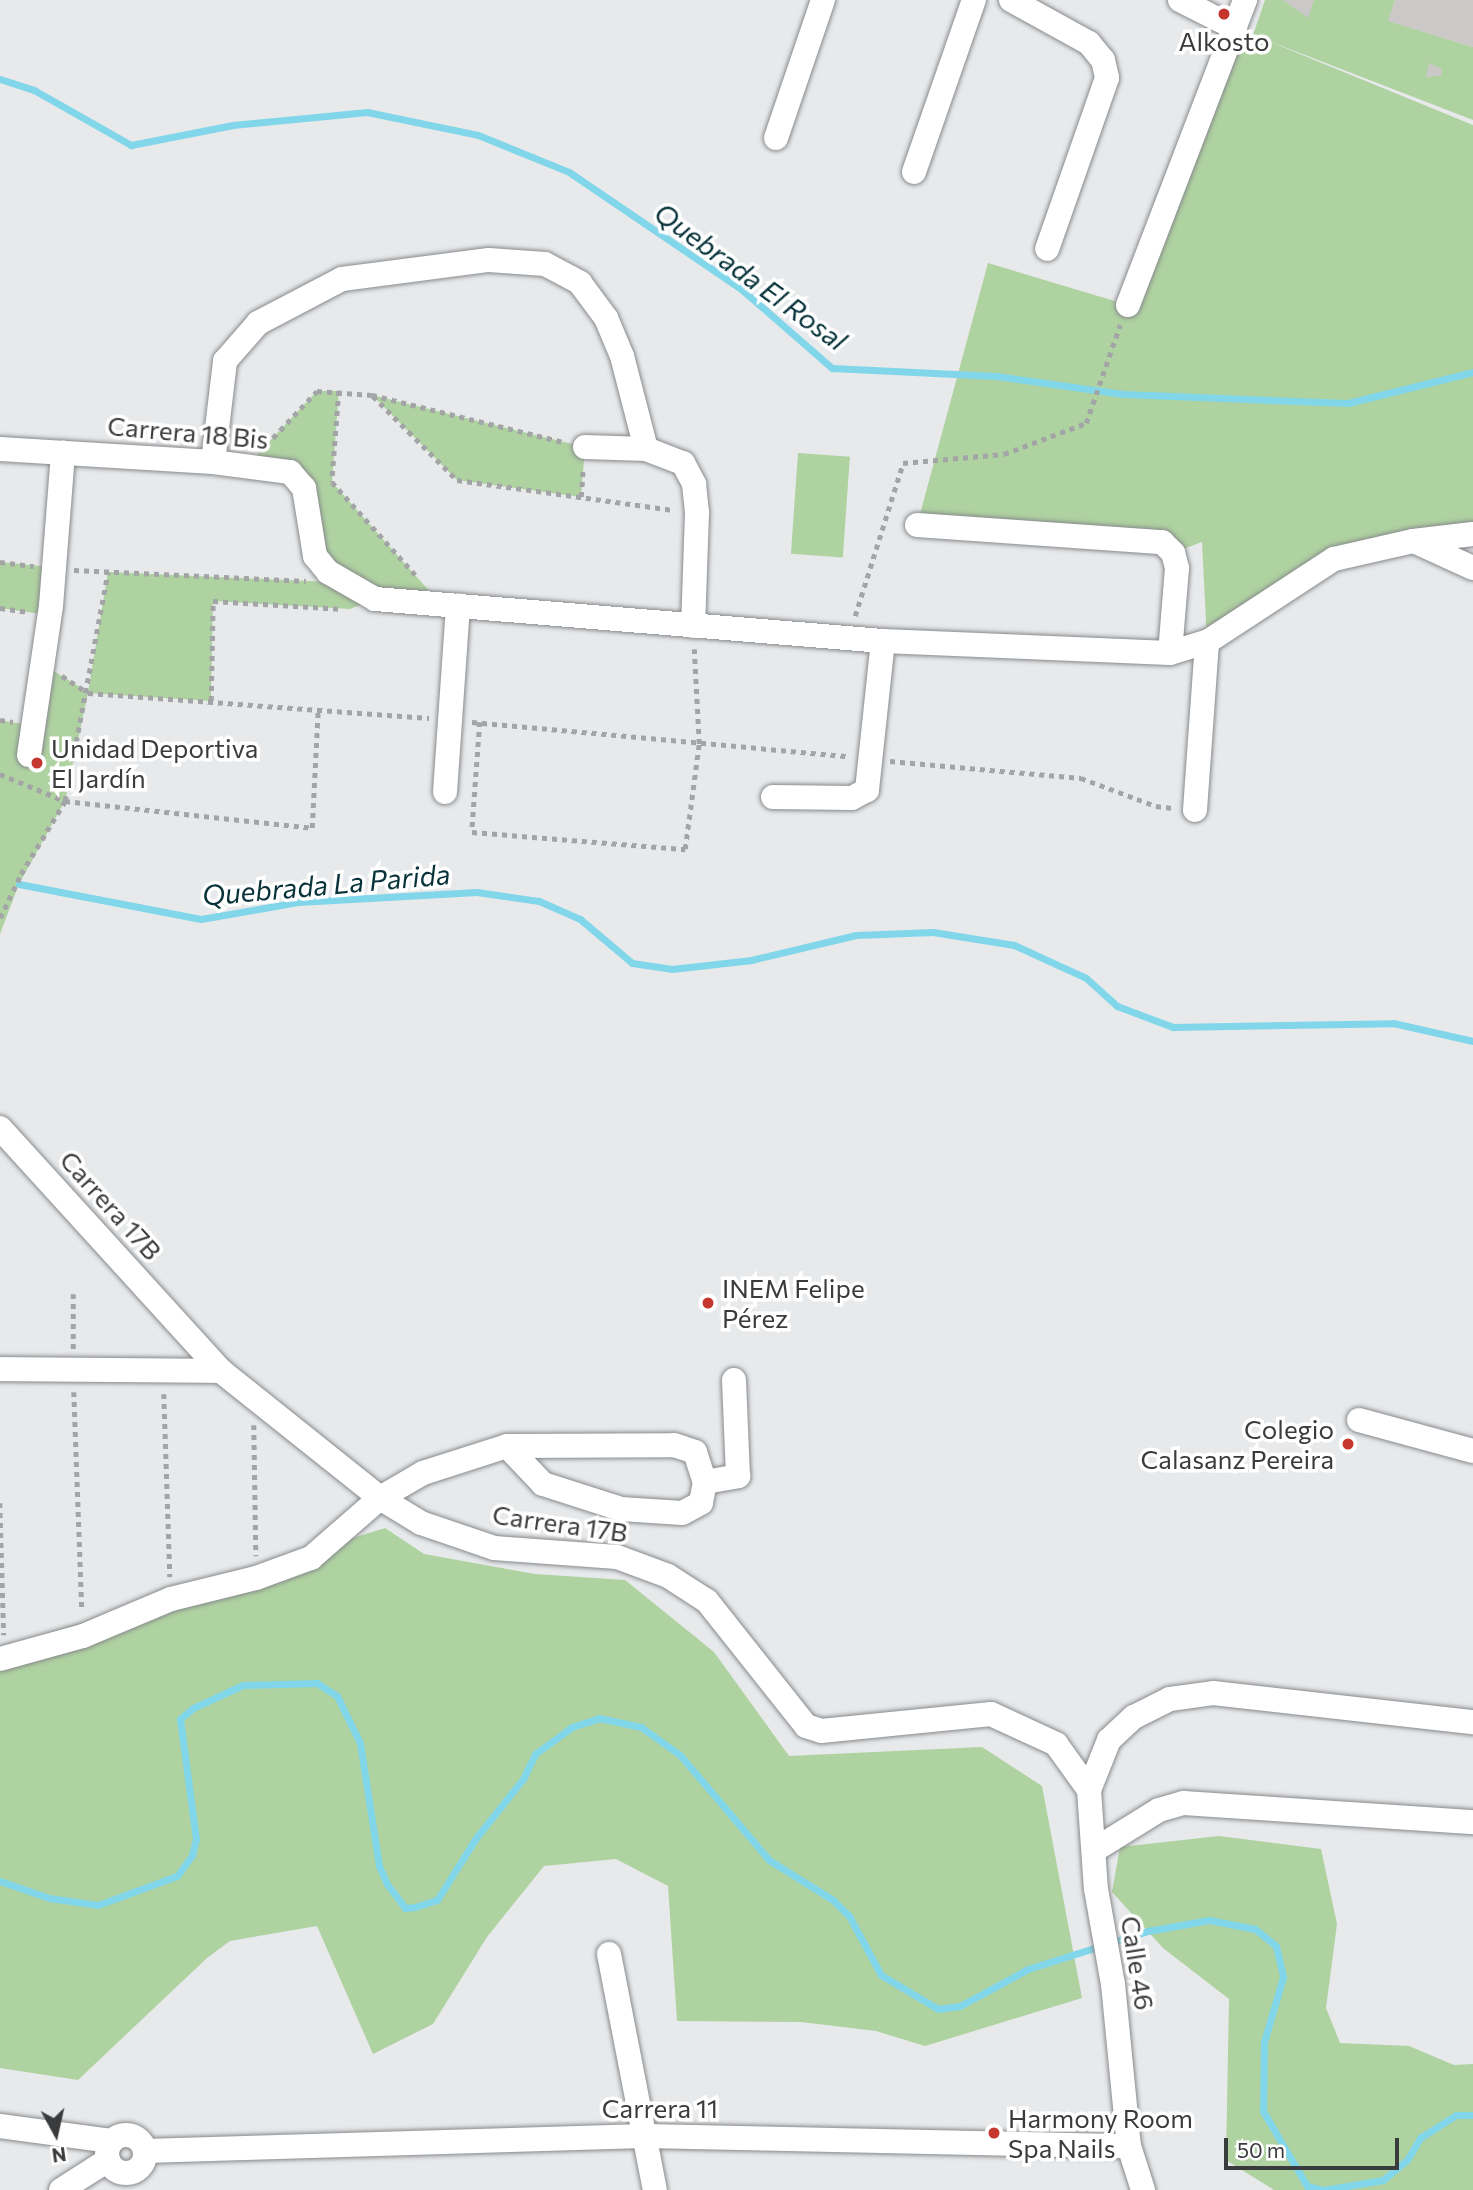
<!DOCTYPE html>
<html>
<head>
<meta charset="utf-8">
<style>
	body { margin:0 }
	#map { position:relative; width:1473px; height:2190px; overflow:hidden; background:#e7e9eb; font-family:Commissioner,sans-serif }
	div>[style] { position:absolute }
	[style*='--x'] { left:calc(var(--x)*1px); top:calc(var(--y)*1px); width:calc(var(--w)*1px); rotate:calc(var(--a)*1deg) }
	.green>* { inset:0; background:#afd2a1; transform-origin:0 0 }
	.stream>* { height:7px; margin:-3.5px; padding:0 3.5px; transform-origin:3.5px; border-radius:3.5px; background:#81d6ea }
	.building>* { inset:0; background:#cbc8c8 }
	.path>* { height:4.5px; margin-top:-2.25px; transform-origin:0; background:repeating-linear-gradient(90deg,#a3a4a6 0 5px,transparent 0 10px) }
	.roads { filter:drop-shadow(0 0 2px #888a8c) drop-shadow(0 0 2px #888a8c) }
	.minor>* { height:24px; margin:-12px; padding:0 12px; transform-origin:12px; border-radius:12px; background:#fff }
	.minor>.ring { margin:-12px; padding:0; box-sizing:content-box; background:none; border:24px solid #fff; border-radius:50% }
	.dots>* { width:19px; height:19px; translate:-50% -50%; box-sizing:border-box; border:4px solid #fff; border-radius:50% }
	span { translate:-50% -50%; white-space:nowrap; text-align:center; line-height:1.15; -webkit-text-stroke:7px #fff; paint-order:stroke }
	.poi-label { font-size:26px; color:#3a3b3c }
	.left { translate:0 -50%; text-align:left }
	.right { translate:-100% -50%; text-align:right }
	.street-label { font-size:26px; color:#3a3b3c }
	.water-label { font-size:28px; color:#07323a; font-style:italic }
	.north { position:absolute; left:21px; top:2099px; width:70px; height:70px; -webkit-text-stroke:5px #fff; paint-order:stroke; rotate:172deg; font-size:19px; font-weight:700; line-height:28px; text-align:center; color:#3a3b3c }
	.north::after { content:''; display:block; margin:auto; width:24px; height:32px; background:#3a3b3c; clip-path:polygon(50% 0,100% 100%,50% 72%,0 100%) }
	.scale { position:absolute; left:1224px; top:2138px; width:175px; height:32px; box-sizing:border-box; border:4px solid #3a3b3c; border-top:0; padding-left:9px; font-size:21px; line-height:24px; white-space:nowrap; color:#3a3b3c; -webkit-text-stroke:5px #fff; paint-order:stroke }
</style>
</head>
<body>
<div id="map">
	<div class="green">
		<div style="clip-path:polygon(1265px 0,1395px 0,1389px 21px,1473px 47px,1473px 120px,1261px 38px,1473px 125px,1473px 523px,1346px 556px,1207px 642px,1202px 542px,1173px 553px,917px 525px,988px 263px,1128px 305px,1235px 28px,1253px 35px)"></div>
		<div style="clip-path:polygon(317px 391px,339px 391px,332px 482px,440px 603px,375px 599px,350px 609px,213px 601px,211px 701px,88px 693px,65px 801px,19px 884px,0 934px,0 720px,23px 724px,44px 665px,88px 692px,108px 572px,351px 583px,328px 572px,304px 488px,247px 465px)"></div>
		<div style="clip-path:polygon(372px 395px,585px 447px,581px 497px,457px 480px)"></div>
		<div style="left:798px;top:453px;width:52px;height:101px;rotate:4deg"></div>
		<div style="clip-path:polygon(0 562px,50px 567px,41px 614px,0 608px)"></div>
		<div style="clip-path:polygon(385px 1528px,424px 1554px,535px 1574px,625px 1580px,714px 1652px,789px 1756px,982px 1747px,1042px 1786px,1082px 1998px,925px 2046px,876px 2031px,801px 2022px,677px 2021px,668px 1886px,616px 1859px,544px 1866px,487px 1937px,433px 2024px,373px 2054px,317px 1926px,230px 1941px,207px 1958px,78px 2080px,0 2068px,0 1648px)"></div>
		<div style="clip-path:polygon(1219px 1836px,1321px 1849px,1337px 1924px,1326px 2008px,1340px 2043px,1409px 2046px,1454px 2065px,1473px 2064px,1473px 2190px,1274px 2190px,1226px 2160px,1229px 1999px,1163px 1948px,1112px 1892px,1120px 1847px)"></div>
	</div>
	<div class="stream">
		<div style="--x:0;--y:79;--w:36;--a:18"></div>
		<div style="--x:34;--y:90;--w:112;--a:29.6"></div>
		<div style="--x:131;--y:145;--w:104;--a:-11.1"></div>
		<div style="--x:233;--y:125;--w:135;--a:-5.5"></div>
		<div style="--x:367;--y:112;--w:113;--a:11.7"></div>
		<div style="--x:478;--y:135;--w:98;--a:22.1"></div>
		<div style="--x:569;--y:172;--w:207;--a:34.2"></div>
		<div style="--x:740;--y:288;--w:122;--a:41"></div>
		<div style="--x:832;--y:368;--w:164;--a:2.8"></div>
		<div style="--x:996;--y:376;--w:128;--a:8.1"></div>
		<div style="--x:1123;--y:394;--w:225;--a:2.3"></div>
		<div style="--x:1348;--y:403;--w:129;--a:-13.9"></div>
		<div style="--x:19;--y:884;--w:185;--a:10.9"></div>
		<div style="--x:201;--y:919;--w:98;--a:-9.9"></div>
		<div style="--x:298;--y:902;--w:179;--a:-3.2"></div>
		<div style="--x:477;--y:892;--w:63;--a:8.3"></div>
		<div style="--x:539;--y:901;--w:45;--a:23.7"></div>
		<div style="--x:580;--y:919;--w:68;--a:40.2"></div>
		<div style="--x:632;--y:963;--w:40;--a:8.5"></div>
		<div style="--x:672;--y:969;--w:80;--a:-6.5"></div>
		<div style="--x:751;--y:960;--w:108;--a:-13.4"></div>
		<div style="--x:856;--y:935;--w:77;--a:-2.2"></div>
		<div style="--x:933;--y:932;--w:82;--a:9.1"></div>
		<div style="--x:1014;--y:945;--w:79;--a:24.6"></div>
		<div style="--x:1086;--y:978;--w:42;--a:42.1"></div>
		<div style="--x:1117;--y:1006;--w:60;--a:20.6"></div>
		<div style="--x:1173;--y:1027;--w:220;--a:-1"></div>
		<div style="--x:1393;--y:1023;--w:82;--a:12.7"></div>
		<div style="--x:0;--y:1881;--w:52;--a:19.1"></div>
		<div style="--x:49;--y:1898;--w:49;--a:8.1"></div>
		<div style="--x:98;--y:1905;--w:84;--a:-20.2"></div>
		<div style="--x:177;--y:1876;--w:26;--a:-54"></div>
		<div style="--x:192;--y:1855;--w:16;--a:-76"></div>
		<div style="--x:196;--y:1839;--w:121;--a:-97.6"></div>
		<div style="--x:180;--y:1719;--w:17;--a:-40"></div>
		<div style="--x:193;--y:1708;--w:55;--a:-24.7"></div>
		<div style="--x:243;--y:1685;--w:74;--a:-1.5"></div>
		<div style="--x:317;--y:1683;--w:24;--a:33"></div>
		<div style="--x:337;--y:1696;--w:52;--a:63.9"></div>
		<div style="--x:360;--y:1743;--w:124;--a:81.2"></div>
		<div style="--x:379;--y:1866;--w:20;--a:66"></div>
		<div style="--x:387;--y:1884;--w:30;--a:53"></div>
		<div style="--x:405;--y:1908;--w:10;--a:-6"></div>
		<div style="--x:415;--y:1907;--w:23;--a:-18"></div>
		<div style="--x:437;--y:1900;--w:73;--a:-57.8"></div>
		<div style="--x:476;--y:1838;--w:75;--a:-51.5"></div>
		<div style="--x:523;--y:1779;--w:28;--a:-64"></div>
		<div style="--x:535;--y:1754;--w:46;--a:-36.1"></div>
		<div style="--x:572;--y:1727;--w:28;--a:-18"></div>
		<div style="--x:599;--y:1718;--w:43;--a:12.1"></div>
		<div style="--x:641;--y:1727;--w:48;--a:35.7"></div>
		<div style="--x:680;--y:1755;--w:138;--a:49.7"></div>
		<div style="--x:769;--y:1860;--w:75;--a:32"></div>
		<div style="--x:833;--y:1900;--w:23;--a:45"></div>
		<div style="--x:849;--y:1916;--w:67;--a:61.5"></div>
		<div style="--x:881;--y:1975;--w:66;--a:30.8"></div>
		<div style="--x:938;--y:2009;--w:22;--a:-8"></div>
		<div style="--x:960;--y:2006;--w:77;--a:-28.6"></div>
		<div style="--x:1028;--y:1969;--w:126;--a:-17.6"></div>
		<div style="--x:1148;--y:1931;--w:62;--a:-10.2"></div>
		<div style="--x:1209;--y:1920;--w:47;--a:11.1"></div>
		<div style="--x:1255;--y:1929;--w:27;--a:39"></div>
		<div style="--x:1276;--y:1946;--w:32;--a:77"></div>
		<div style="--x:1283;--y:1977;--w:68;--a:106.3"></div>
		<div style="--x:1264;--y:2042;--w:69;--a:90.8"></div>
		<div style="--x:1263;--y:2111;--w:87;--a:59.6"></div>
		<div style="--x:1307;--y:2186;--w:16;--a:14"></div>
		<div style="--x:1323;--y:2190;--w:61;--a:-9.5"></div>
		<div style="--x:1383;--y:2180;--w:31;--a:-40"></div>
		<div style="--x:1407;--y:2160;--w:26;--a:-59"></div>
		<div style="--x:1420;--y:2138;--w:43;--a:-32.6"></div>
		<div style="--x:1456;--y:2115;--w:17;--a:0"></div>
	</div>
	<div class="building">
		<div style="clip-path:polygon(1283px 0,1314px 0,1308px 18px)"></div>
		<div style="clip-path:polygon(1395px 0,1473px 0,1473px 47px,1388px 21px)"></div>
		<div style="clip-path:polygon(1429px 63px,1442px 69px,1441px 76px,1426px 77px)"></div>
	</div>
	<div class="path">
		<div style="--x:339;--y:391;--w:91;--a:94.4"></div>
		<div style="--x:332;--y:482;--w:129;--a:48.1"></div>
		<div style="--x:373;--y:396;--w:119;--a:45"></div>
		<div style="--x:457;--y:480;--w:218;--a:7.9"></div>
		<div style="--x:266;--y:445;--w:74;--a:-46.6"></div>
		<div style="--x:317;--y:391;--w:55;--a:4.2"></div>
		<div style="--x:372;--y:395;--w:198;--a:13.8"></div>
		<div style="--x:581;--y:497;--w:27;--a:-86"></div>
		<div style="--x:0;--y:562;--w:34;--a:7"></div>
		<div style="--x:74;--y:570;--w:232;--a:2.7"></div>
		<div style="--x:0;--y:608;--w:27;--a:8"></div>
		<div style="--x:855;--y:616;--w:160;--a:-72.6"></div>
		<div style="--x:903;--y:463;--w:101;--a:-5.1"></div>
		<div style="--x:1004;--y:454;--w:88;--a:-20.7"></div>
		<div style="--x:1086;--y:423;--w:104;--a:-70.9"></div>
		<div style="--x:62;--y:676;--w:31;--a:33"></div>
		<div style="--x:88;--y:693;--w:342;--a:4.2"></div>
		<div style="--x:211;--y:701;--w:100;--a:-88.9"></div>
		<div style="--x:213;--y:601;--w:130;--a:3.5"></div>
		<div style="--x:0;--y:720;--w:13;--a:9"></div>
		<div style="--x:472;--y:722;--w:377;--a:5.2"></div>
		<div style="--x:480;--y:722;--w:110;--a:94.2"></div>
		<div style="--x:472;--y:832;--w:214;--a:4.6"></div>
		<div style="--x:685;--y:849;--w:106;--a:-82.4"></div>
		<div style="--x:699;--y:744;--w:95;--a:-93"></div>
		<div style="--x:890;--y:761;--w:192;--a:5.1"></div>
		<div style="--x:1081;--y:778;--w:80;--a:20.5"></div>
		<div style="--x:1156;--y:806;--w:17;--a:7"></div>
		<div style="--x:0;--y:774;--w:70;--a:22.6"></div>
		<div style="--x:65;--y:801;--w:248;--a:6.2"></div>
		<div style="--x:312;--y:828;--w:117;--a:-87.1"></div>
		<div style="--x:0;--y:918;--w:49;--a:-64.5"></div>
		<div style="--x:21;--y:874;--w:85;--a:-58.9"></div>
		<div style="--x:65;--y:801;--w:233;--a:-79.4"></div>
		<div style="--x:73;--y:1349;--w:55;--a:-90"></div>
		<div style="--x:74;--y:1392;--w:219;--a:87.9"></div>
		<div style="--x:164;--y:1394;--w:183;--a:88.1"></div>
		<div style="--x:254;--y:1425;--w:131;--a:89.1"></div>
		<div style="--x:0;--y:1503;--w:132;--a:88.3"></div>
	</div>
	<div class="roads">
		<div class="minor">
			<div style="--x:1011;--y:0;--w:89;--a:28.9"></div>
			<div style="--x:1089;--y:43;--w:22;--a:51"></div>
			<div style="--x:1103;--y:60;--w:18;--a:77"></div>
			<div style="--x:1107;--y:78;--w:181;--a:109.3"></div>
			<div style="--x:1180;--y:0;--w:62;--a:27"></div>
			<div style="--x:776;--y:138;--w:146;--a:-71.2"></div>
			<div style="--x:914;--y:172;--w:182;--a:-70.8"></div>
			<div style="--x:1128;--y:305;--w:327;--a:-69"></div>
			<div style="--x:585;--y:447;--w:61;--a:1.9"></div>
			<div style="--x:646;--y:449;--w:40;--a:21"></div>
			<div style="--x:683;--y:463;--w:24;--a:62"></div>
			<div style="--x:694;--y:484;--w:29;--a:84"></div>
			<div style="--x:697;--y:513;--w:113;--a:92"></div>
			<div style="--x:0;--y:449;--w:213;--a:3.5"></div>
			<div style="--x:213;--y:462;--w:78;--a:7.4"></div>
			<div style="--x:290;--y:472;--w:21;--a:49"></div>
			<div style="--x:304;--y:488;--w:69;--a:80.8"></div>
			<div style="--x:315;--y:556;--w:21;--a:51"></div>
			<div style="--x:328;--y:572;--w:54;--a:29.9"></div>
			<div style="--x:375;--y:599;--w:510;--a:4.73"></div>
			<div style="--x:883;--y:641;--w:287;--a:2.4"></div>
			<div style="--x:1170;--y:653;--w:39;--a:-17"></div>
			<div style="--x:1207;--y:642;--w:152;--a:-33.2"></div>
			<div style="--x:1334;--y:559;--w:81;--a:-12.8"></div>
			<div style="--x:1413;--y:541;--w:60;--a:-6.7"></div>
			<div style="--x:213;--y:462;--w:102;--a:-83.2"></div>
			<div style="--x:225;--y:361;--w:50;--a:-49"></div>
			<div style="--x:258;--y:323;--w:95;--a:-27.6"></div>
			<div style="--x:342;--y:279;--w:148;--a:-7.4"></div>
			<div style="--x:489;--y:260;--w:56;--a:4.1"></div>
			<div style="--x:545;--y:264;--w:40;--a:28"></div>
			<div style="--x:580;--y:283;--w:44;--a:53.4"></div>
			<div style="--x:606;--y:318;--w:41;--a:67.2"></div>
			<div style="--x:622;--y:356;--w:96;--a:75.5"></div>
			<div style="--x:917;--y:525;--w:246;--a:4"></div>
			<div style="--x:1162;--y:542;--w:16;--a:45"></div>
			<div style="--x:1173;--y:553;--w:16;--a:75"></div>
			<div style="--x:1177;--y:568;--w:85;--a:94.7"></div>
			<div style="--x:1414;--y:541;--w:65;--a:24.6"></div>
			<div style="--x:29;--y:755;--w:151;--a:-81.6"></div>
			<div style="--x:51;--y:606;--w:154;--a:-85.5"></div>
			<div style="--x:445;--y:792;--w:187;--a:-86"></div>
			<div style="--x:773;--y:797;--w:79;--a:0.7"></div>
			<div style="--x:852;--y:798;--w:17;--a:-28"></div>
			<div style="--x:867;--y:790;--w:150;--a:-83.9"></div>
			<div style="--x:1195;--y:810;--w:168;--a:-85.9"></div>
			<div style="--x:0;--y:1128;--w:328;--a:47.7"></div>
			<div style="--x:221;--y:1371;--w:203;--a:38.6"></div>
			<div style="--x:380;--y:1498;--w:48;--a:31.4"></div>
			<div style="--x:421;--y:1523;--w:77;--a:18.9"></div>
			<div style="--x:494;--y:1548;--w:123;--a:4.2"></div>
			<div style="--x:617;--y:1557;--w:54;--a:20.4"></div>
			<div style="--x:668;--y:1576;--w:46;--a:32.7"></div>
			<div style="--x:707;--y:1601;--w:159;--a:51.6"></div>
			<div style="--x:806;--y:1726;--w:16;--a:18"></div>
			<div style="--x:821;--y:1731;--w:171;--a:-5.7"></div>
			<div style="--x:991;--y:1714;--w:72;--a:24.8"></div>
			<div style="--x:1056;--y:1744;--w:57;--a:54.3"></div>
			<div style="--x:1089;--y:1790;--w:99;--a:86"></div>
			<div style="--x:1096;--y:1889;--w:97;--a:79.9"></div>
			<div style="--x:1113;--y:1984;--w:163;--a:84.4"></div>
			<div style="--x:1129;--y:2146;--w:46;--a:72.3"></div>
			<div style="--x:0;--y:1369;--w:221;--a:0.5"></div>
			<div style="--x:1359;--y:1420;--w:118;--a:15.2"></div>
			<div style="--x:705;--y:1482;--w:34;--a:-10"></div>
			<div style="--x:738;--y:1476;--w:96;--a:-92.4"></div>
			<div style="--x:0;--y:1659;--w:86;--a:-15.5"></div>
			<div style="--x:83;--y:1636;--w:95;--a:-22.8"></div>
			<div style="--x:171;--y:1599;--w:88;--a:-13.9"></div>
			<div style="--x:256;--y:1578;--w:59;--a:-20"></div>
			<div style="--x:311;--y:1558;--w:91;--a:-41"></div>
			<div style="--x:380;--y:1498;--w:50;--a:-30.2"></div>
			<div style="--x:423;--y:1473;--w:88;--a:-17.8"></div>
			<div style="--x:507;--y:1446;--w:167;--a:-0.3"></div>
			<div style="--x:674;--y:1445;--w:22;--a:18"></div>
			<div style="--x:695;--y:1452;--w:32;--a:72"></div>
			<div style="--x:705;--y:1482;--w:21;--a:101"></div>
			<div style="--x:701;--y:1503;--w:21;--a:152"></div>
			<div style="--x:682;--y:1513;--w:61;--a:-176.2"></div>
			<div style="--x:621;--y:1509;--w:82;--a:-162.2"></div>
			<div style="--x:543;--y:1484;--w:52;--a:-133.5"></div>
			<div style="--x:1089;--y:1790;--w:54;--a:-68.2"></div>
			<div style="--x:1109;--y:1740;--w:34;--a:-43"></div>
			<div style="--x:1134;--y:1717;--w:40;--a:-26.6"></div>
			<div style="--x:1170;--y:1699;--w:43;--a:-7.9"></div>
			<div style="--x:1213;--y:1693;--w:262;--a:6.4"></div>
			<div style="--x:1096;--y:1849;--w:74;--a:-31.8"></div>
			<div style="--x:1159;--y:1810;--w:26;--a:-16"></div>
			<div style="--x:1184;--y:1803;--w:290;--a:3.8"></div>
			<div style="--x:609;--y:1954;--w:240;--a:79"></div>
			<div style="--x:0;--y:2126;--w:112;--a:7.7"></div>
			<div class="ring" style="left:107px;top:2135px;width:14px;height:14px"></div>
			<div style="--x:145;--y:2151;--w:500;--a:-1.72"></div>
			<div style="--x:645;--y:2136;--w:484;--a:1.2"></div>
			<div style="--x:61;--y:2190;--w:56;--a:-32.6"></div>
		</div>
	</div>
	<div class="dots">
		<div style="left:1224px;top:14px;background:#c4362e"></div>
		<div style="left:37px;top:763px;background:#c4362e"></div>
		<div style="left:708px;top:1303px;background:#c4362e"></div>
		<div style="left:1348px;top:1444px;background:#c4362e"></div>
		<div style="left:994px;top:2133px;background:#c4362e"></div>
	</div>
	<div class="poi-label">
		<span style="left:1224px;top:41px">Alkosto</span>
		<span class="left" style="left:51px;top:763px">Unidad Deportiva<br>El Jardín</span>
		<span class="left" style="left:722px;top:1303px">INEM Felipe<br>Pérez</span>
		<span class="right" style="left:1334px;top:1444px">Colegio<br>Calasanz Pereira</span>
		<span class="left" style="left:1008px;top:2133px">Harmony Room<br>Spa Nails</span>
	</div>
	<div class="street-label">
		<span style="left:188px;top:432px;rotate:5deg">Carrera 18 Bis</span>
		<span style="left:111px;top:1205px;rotate:48deg">Carrera 17B</span>
		<span style="left:560px;top:1523px;rotate:8deg">Carrera 17B</span>
		<span style="left:1138px;top:1963px;rotate:81deg">Calle 46</span>
		<span style="left:660px;top:2108px">Carrera 11</span>
	</div>
	<div class="water-label">
		<span style="left:751px;top:276px;rotate:36deg">Quebrada El Rosal</span>
		<span style="left:326px;top:884px;rotate:-5deg">Quebrada La Parida</span>
	</div>
	<div class="north">N</div>
	<div class="scale">50 m</div>
</div>
</body>
</html>
